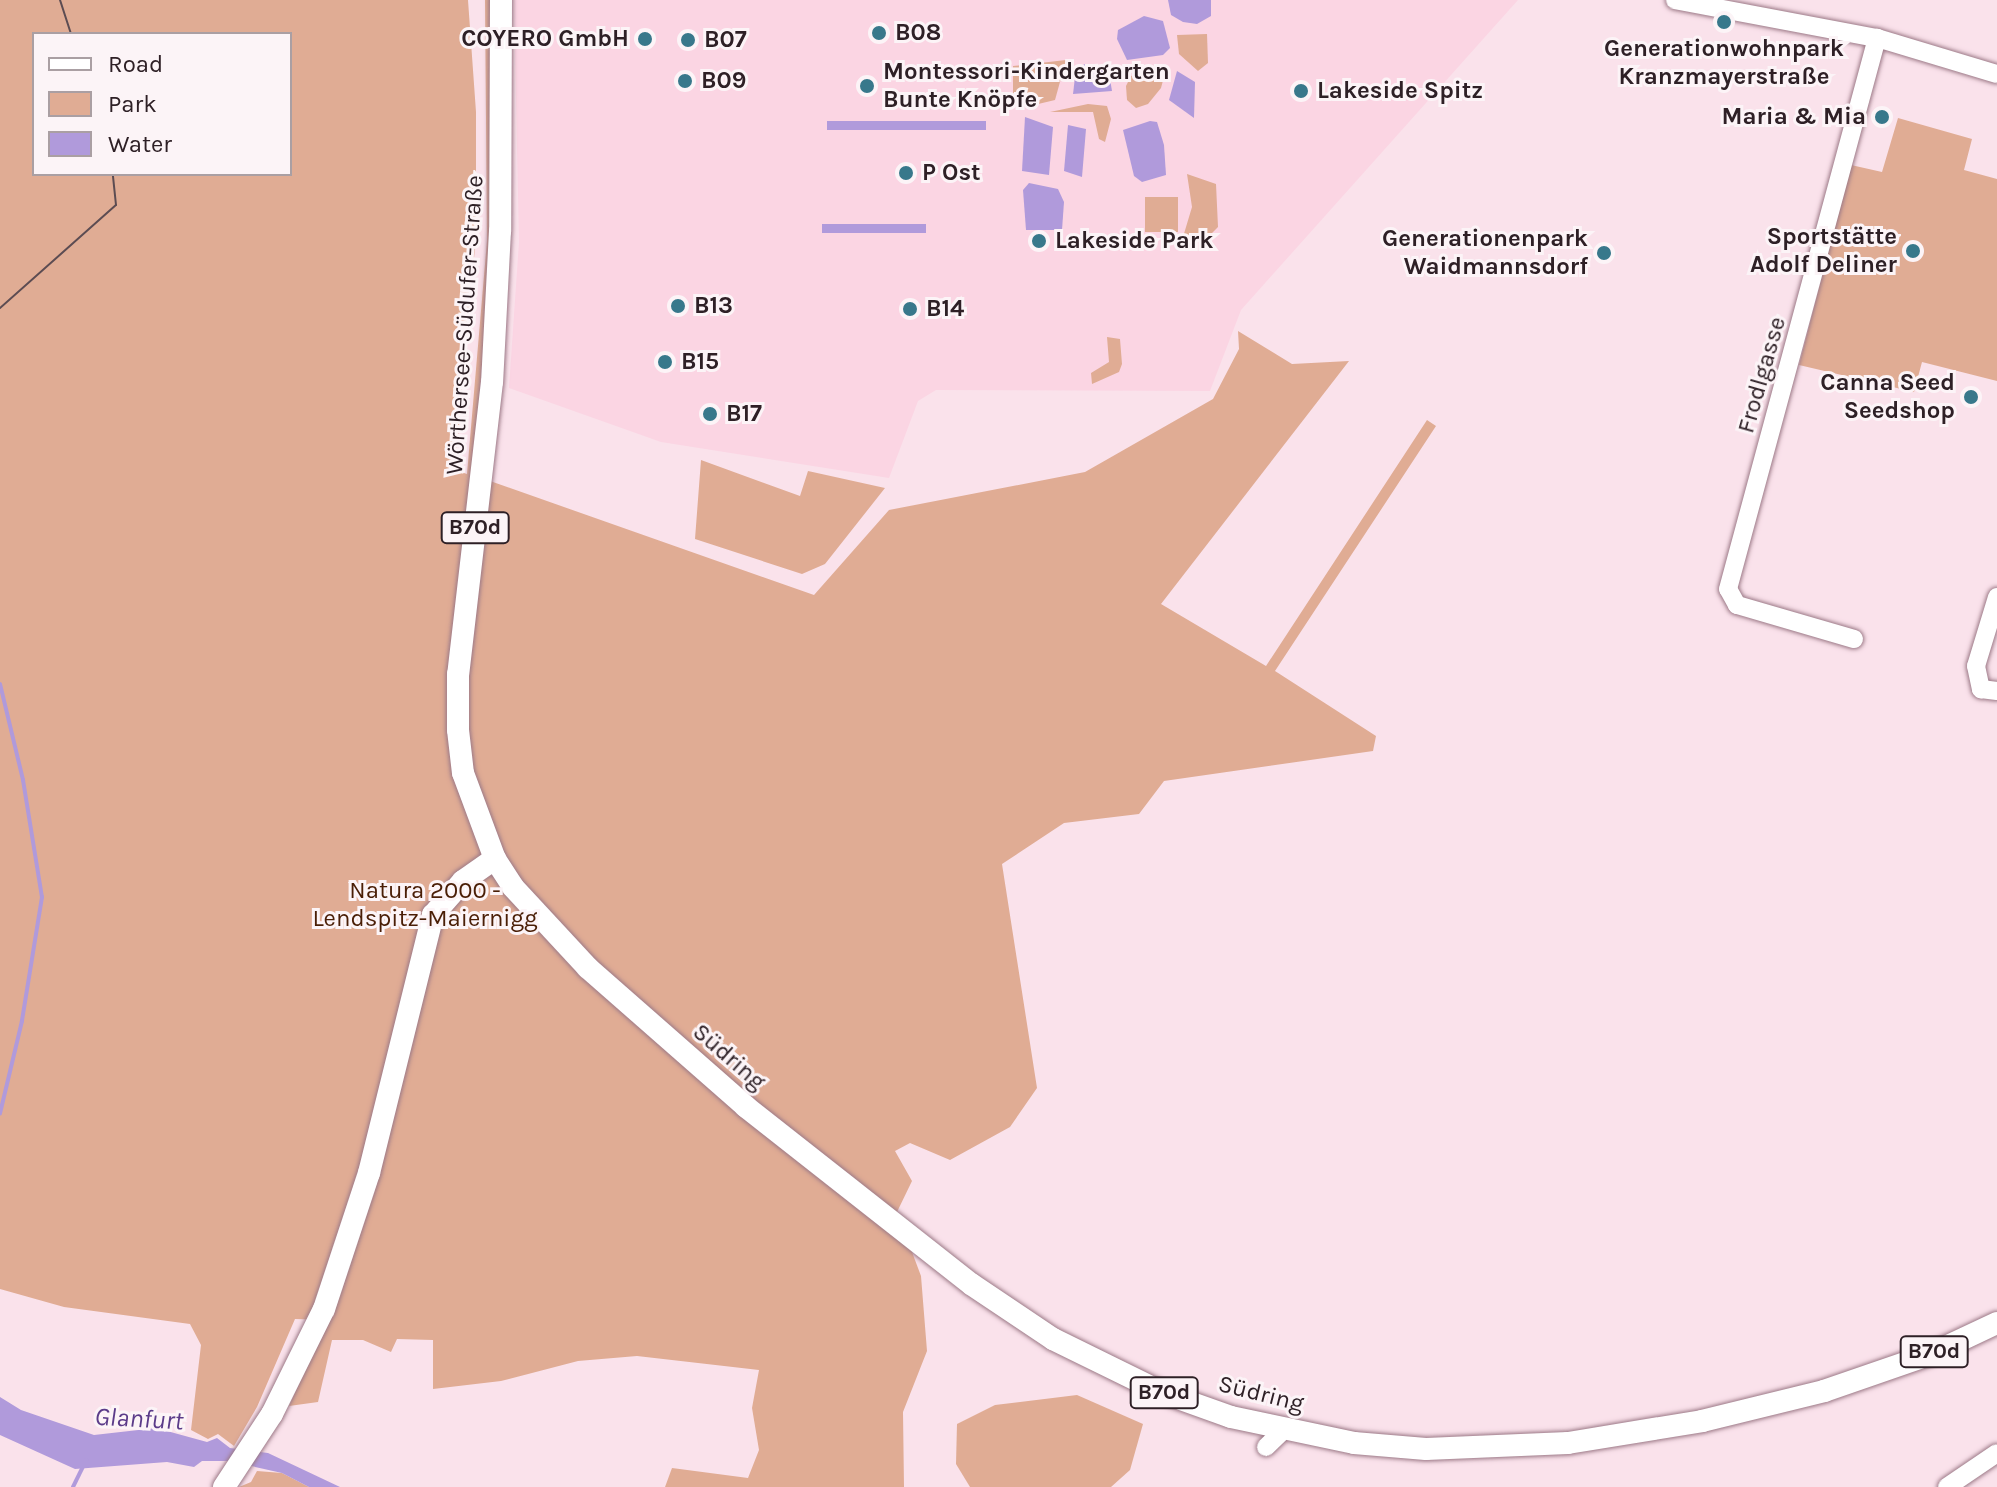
<!DOCTYPE html>
<html>
<head>
<meta charset="utf-8">
<style>
	body { margin:0 }
	#map { position:relative; width:1997px; height:1487px; overflow:hidden; background:#fae2eb; font-family:Karla,sans-serif }
	div>[style] { position:absolute }
	[style*='--x'] { left:calc(var(--x)*1px); top:calc(var(--y)*1px); width:calc(var(--w)*1px); rotate:calc(var(--a)*1deg) }
	.built>* { inset:0; background:#fbd5e3 }
	.green>* { inset:0; background:#e0ac94; transform-origin:0 0 }
	.water>* { inset:0; background:#b09adb; transform-origin:0 0 }
	.stream>* { height:4px; margin:-2px; padding:0 2px; transform-origin:2px; border-radius:2px; background:#b09adb }
	.roads { filter:drop-shadow(0 0 2px #9c7987) drop-shadow(0 0 2px #9c7987) }
	.minor>* { height:18px; margin:-9px; padding:0 9px; transform-origin:9px; border-radius:9px; background:#fff }
	.major>* { height:22px; margin:-11px; padding:0 11px; transform-origin:11px; border-radius:11px; background:#fff }
	.tram>* { height:2px; margin:-1px; padding:0 1px; transform-origin:1px; border-radius:1px; background:#5c4c52 }
	.dots>* { width:22px; height:22px; translate:-50% -50%; box-sizing:border-box; border:4px solid #fcf4f7; border-radius:50% }
	span { translate:-50% -50%; white-space:nowrap; text-align:center; line-height:1.15; -webkit-text-stroke:6px #fcf4f7; paint-order:stroke }
	.shield-label span { padding:2px 6px; background:#fcf4f7; border:2px solid; border-radius:6px; -webkit-text-stroke-width:0 }
	.shield-label { font-size:22px; color:#2e2026; font-weight:700 }
	.poi-label { font-size:24px; color:#2e2026; font-weight:700 }
	.left { translate:0 -50%; text-align:left }
	.right { translate:-100% -50%; text-align:right }
	.street-label { font-size:24px; color:#2e2026 }
	.park-label { font-size:24px; color:#4a1e06 }
	.water-label { font-size:26px; color:#5b3b89; font-style:italic }
	.legend { position:absolute; left:32px; top:32px; width:260px; height:144px; box-sizing:border-box; background:#fcf4f7; border:2px solid #aa9fa3; margin:0; padding:10px 14px; list-style:none; font-size:24px; color:#2e2026 }
	.legend li { display:flex; align-items:center; gap:16px; height:40px }
	.legend b { width:40px; border:2px solid #aa9fa3 }
</style>
</head>
<body>
<div id="map">
	<div class="built">
		<div style="clip-path:polygon(514px 0,1518px 0,1241px 310px,1210px 391px,936px 390px,918px 401px,889px 478px,661px 442px,509px 388px,519px 242px)"></div>
	</div>
	<div class="green">
		<div style="clip-path:polygon(evenodd,0 0,468px 0,476px 112px,476px 236px,455px 470px,467px 474px,487px 241px,485px 0,490px 0,492px 243px,473px 475px,814px 595px,889px 510px,1085px 472px,1213px 399px,1239px 349px,1238px 331px,1292px 364px,1349px 361px,1161px 604px,1266px 666px,1427px 420px,1436px 426px,1275px 671px,1376px 736px,1373px 751px,1164px 781px,1139px 814px,1064px 823px,1002px 864px,1037px 1088px,1010px 1127px,950px 1160px,910px 1143px,895px 1151px,912px 1181px,897px 1212px,921px 1276px,927px 1351px,903px 1412px,904px 1487px,665px 1487px,672px 1468px,748px 1478px,759px 1450px,752px 1408px,759px 1370px,637px 1356px,578px 1361px,501px 1381px,433px 1389px,433px 1340px,397px 1339px,391px 1352px,363px 1340px,332px 1340px,318px 1402px,289px 1406px,328px 1320px,295px 1319px,257px 1407px,234px 1446px,218px 1434px,208px 1439px,191px 1430px,201px 1345px,190px 1324px,64px 1307px,0 1289px,0 0,34px 34px,290px 34px,290px 174px,34px 174px,34px 34px)"></div>
		<div style="clip-path:polygon(1207px 34px,1208px 63px,1198px 71px,1179px 54px,1177px 35px)"></div>
		<div style="clip-path:polygon(1066px 60px,1055px 100px,1034px 105px,1013px 99px,1013px 66px)"></div>
		<div style="clip-path:polygon(1150px 68px,1166px 69px,1161px 88px,1148px 104px,1136px 108px,1127px 100px,1126px 86px,1131px 76px)"></div>
		<div style="clip-path:polygon(1088px 104px,1107px 106px,1111px 119px,1105px 142px,1099px 139px,1093px 112px,1050px 112px)"></div>
		<div style="clip-path:polygon(1898px 118px,1972px 139px,1964px 170px,1997px 179px,1997px 381px,1922px 362px,1914px 392px,1799px 365px,1851px 165px,1882px 172px)"></div>
		<div style="clip-path:polygon(1187px 174px,1216px 184px,1218px 227px,1207px 238px,1183px 237px,1192px 207px)"></div>
		<div style="left:1178px;top:197px;width:35px;height:33px;rotate:90deg"></div>
		<div style="clip-path:polygon(1107px 337px,1120px 339px,1122px 364px,1119px 372px,1092px 384px,1091px 373px,1109px 362px)"></div>
		<div style="clip-path:polygon(701px 460px,800px 496px,808px 471px,885px 488px,825px 564px,802px 574px,695px 539px)"></div>
		<div style="clip-path:polygon(1077px 1395px,1143px 1424px,1130px 1470px,1111px 1487px,970px 1487px,956px 1464px,957px 1424px,995px 1405px)"></div>
		<div style="clip-path:polygon(257px 1471px,282px 1473px,309px 1487px,239px 1487px,251px 1482px)"></div>
	</div>
	<div class="water">
		<div style="clip-path:polygon(1168px 0,1211px 0,1211px 16px,1197px 24px,1183px 22px,1171px 15px)"></div>
		<div style="clip-path:polygon(1144px 16px,1163px 21px,1170px 48px,1163px 55px,1127px 60px,1117px 39px,1118px 30px)"></div>
		<div style="clip-path:polygon(1085px 64px,1109px 73px,1112px 91px,1073px 94px,1076px 69px)"></div>
		<div style="clip-path:polygon(1177px 71px,1195px 82px,1194px 118px,1169px 100px)"></div>
		<div style="clip-path:polygon(1025px 117px,1053px 127px,1049px 175px,1022px 171px)"></div>
		<div style="left:827px;top:121px;width:159px;height:9px"></div>
		<div style="clip-path:polygon(1150px 121px,1157px 122px,1164px 145px,1166px 175px,1142px 182px,1134px 176px,1123px 130px)"></div>
		<div style="clip-path:polygon(1068px 125px,1086px 129px,1082px 177px,1064px 171px)"></div>
		<div style="clip-path:polygon(1029px 183px,1058px 189px,1064px 202px,1062px 230px,1026px 230px,1023px 190px)"></div>
		<div style="left:822px;top:224px;width:104px;height:9px"></div>
		<div style="clip-path:polygon(0 1397px,21px 1410px,94px 1435px,156px 1428px,207px 1442px,217px 1438px,230px 1448px,268px 1453px,340px 1487px,309px 1487px,282px 1473px,229px 1461px,202px 1461px,194px 1467px,167px 1462px,75px 1469px,0 1435px)"></div>
	</div>
	<div class="stream">
		<div style="--x:0;--y:684;--w:99;--a:76.5"></div>
		<div style="--x:23;--y:780;--w:119;--a:80.8"></div>
		<div style="--x:42;--y:897;--w:126;--a:99.2"></div>
		<div style="--x:22;--y:1021;--w:95;--a:103.4"></div>
		<div style="--x:73;--y:1487;--w:30;--a:-64"></div>
	</div>
	<div class="roads">
		<div class="minor">
			<div style="--x:1675;--y:0;--w:206;--a:10.7"></div>
			<div style="--x:1877;--y:38;--w:125;--a:16.7"></div>
			<div style="--x:1997;--y:597;--w:72;--a:106.9"></div>
			<div style="--x:1976;--y:666;--w:24;--a:78"></div>
			<div style="--x:1981;--y:689;--w:16;--a:7"></div>
			<div style="--x:1854;--y:639;--w:122;--a:-163.8"></div>
			<div style="--x:1737;--y:605;--w:18;--a:-119"></div>
			<div style="--x:1728;--y:589;--w:571;--a:-74.87"></div>
			<div style="--x:1266;--y:1447;--w:28;--a:-44"></div>
			<div style="--x:1947;--y:1487;--w:60;--a:-34.2"></div>
		</div>
		<div class="major">
			<div style="--x:501;--y:0;--w:231;--a:90.2"></div>
			<div style="--x:500;--y:231;--w:151;--a:93"></div>
			<div style="--x:492;--y:382;--w:294;--a:96.6"></div>
			<div style="--x:458;--y:674;--w:56;--a:90"></div>
			<div style="--x:458;--y:730;--w:43;--a:83.4"></div>
			<div style="--x:463;--y:773;--w:92;--a:69.6"></div>
			<div style="--x:495;--y:859;--w:33;--a:57"></div>
			<div style="--x:513;--y:887;--w:110;--a:47.2"></div>
			<div style="--x:588;--y:968;--w:210;--a:41.3"></div>
			<div style="--x:746;--y:1107;--w:286;--a:38.2"></div>
			<div style="--x:971;--y:1284;--w:99;--a:33.9"></div>
			<div style="--x:1053;--y:1339;--w:120;--a:26.1"></div>
			<div style="--x:1161;--y:1392;--w:74;--a:19.7"></div>
			<div style="--x:1231;--y:1417;--w:126;--a:11.9"></div>
			<div style="--x:1354;--y:1443;--w:72;--a:4.8"></div>
			<div style="--x:1426;--y:1449;--w:142;--a:-2.4"></div>
			<div style="--x:1568;--y:1443;--w:136;--a:-9.3"></div>
			<div style="--x:1702;--y:1421;--w:126;--a:-13.8"></div>
			<div style="--x:1824;--y:1391;--w:113;--a:-19.1"></div>
			<div style="--x:1931;--y:1354;--w:73;--a:-25.2"></div>
			<div style="--x:224;--y:1487;--w:87;--a:-56.7"></div>
			<div style="--x:272;--y:1414;--w:117;--a:-63.7"></div>
			<div style="--x:324;--y:1309;--w:143;--a:-71.7"></div>
			<div style="--x:369;--y:1173;--w:266;--a:-76.1"></div>
			<div style="--x:433;--y:915;--w:45;--a:-48.6"></div>
			<div style="--x:463;--y:881;--w:39;--a:-35"></div>
		</div>
	</div>
	<div class="tram">
		<div style="--x:60;--y:0;--w:36;--a:72"></div>
		<div style="--x:0;--y:308;--w:155;--a:-41.6"></div>
		<div style="--x:116;--y:205;--w:31;--a:-96"></div>
	</div>
	<div class="dots">
		<div style="left:1724px;top:22px;background:#38788b"></div>
		<div style="left:879px;top:33px;background:#38788b"></div>
		<div style="left:645px;top:39px;background:#38788b"></div>
		<div style="left:688px;top:40px;background:#38788b"></div>
		<div style="left:685px;top:81px;background:#38788b"></div>
		<div style="left:867px;top:86px;background:#38788b"></div>
		<div style="left:1301px;top:91px;background:#38788b"></div>
		<div style="left:1882px;top:117px;background:#38788b"></div>
		<div style="left:906px;top:173px;background:#38788b"></div>
		<div style="left:1039px;top:241px;background:#38788b"></div>
		<div style="left:1913px;top:251px;background:#38788b"></div>
		<div style="left:1604px;top:253px;background:#38788b"></div>
		<div style="left:678px;top:306px;background:#38788b"></div>
		<div style="left:910px;top:309px;background:#38788b"></div>
		<div style="left:665px;top:362px;background:#38788b"></div>
		<div style="left:1971px;top:397px;background:#38788b"></div>
		<div style="left:710px;top:414px;background:#38788b"></div>
	</div>
	<div class="shield-label">
		<span style="left:475px;top:528px">B70d</span>
		<span style="left:1934px;top:1352px">B70d</span>
		<span style="left:1164px;top:1393px">B70d</span>
	</div>
	<div class="poi-label">
		<span class="left" style="left:895px;top:33px">B08</span>
		<span class="right" style="left:629px;top:39px">COYERO GmbH</span>
		<span class="left" style="left:704px;top:40px">B07</span>
		<span style="left:1724px;top:63px">Generationwohnpark<br>Kranzmayerstraße</span>
		<span class="left" style="left:883px;top:86px">Montessori-Kindergarten<br>Bunte Knöpfe</span>
		<span class="left" style="left:701px;top:81px">B09</span>
		<span class="left" style="left:1317px;top:91px">Lakeside Spitz</span>
		<span class="right" style="left:1866px;top:117px">Maria &amp; Mia</span>
		<span class="left" style="left:922px;top:173px">P Ost</span>
		<span class="right" style="left:1897px;top:251px">Sportstätte<br>Adolf Deliner</span>
		<span class="right" style="left:1588px;top:253px">Generationenpark<br>Waidmannsdorf</span>
		<span class="left" style="left:1055px;top:241px">Lakeside Park</span>
		<span class="left" style="left:694px;top:306px">B13</span>
		<span class="left" style="left:926px;top:309px">B14</span>
		<span class="left" style="left:681px;top:362px">B15</span>
		<span class="right" style="left:1955px;top:397px">Canna Seed<br>Seedshop</span>
		<span class="left" style="left:726px;top:414px">B17</span>
	</div>
	<div class="street-label">
		<span style="left:465px;top:325px;rotate:-86deg">Wörthersee-Südufer-Straße</span>
		<span style="left:1762px;top:375px;rotate:-74deg">Frodlgasse</span>
		<span style="left:729px;top:1057px;rotate:41deg">Südring</span>
		<span style="left:1261px;top:1394px;rotate:14deg">Südring</span>
	</div>
	<div class="park-label">
		<span style="left:425px;top:905px">Natura 2000 -<br>Lendspitz-Maiernigg</span>
	</div>
	<div class="water-label">
		<span style="left:139px;top:1419px;rotate:3deg">Glanfurt</span>
	</div>
	<ul class="legend">
	<li><b style="height:10px;background:#fff"></b>Road</li>
	<li><b style="height:22px;background:#e0ac94"></b>Park</li>
	<li><b style="height:22px;background:#b09adb"></b>Water</li>
	</ul>
</div>
</body>
</html>
